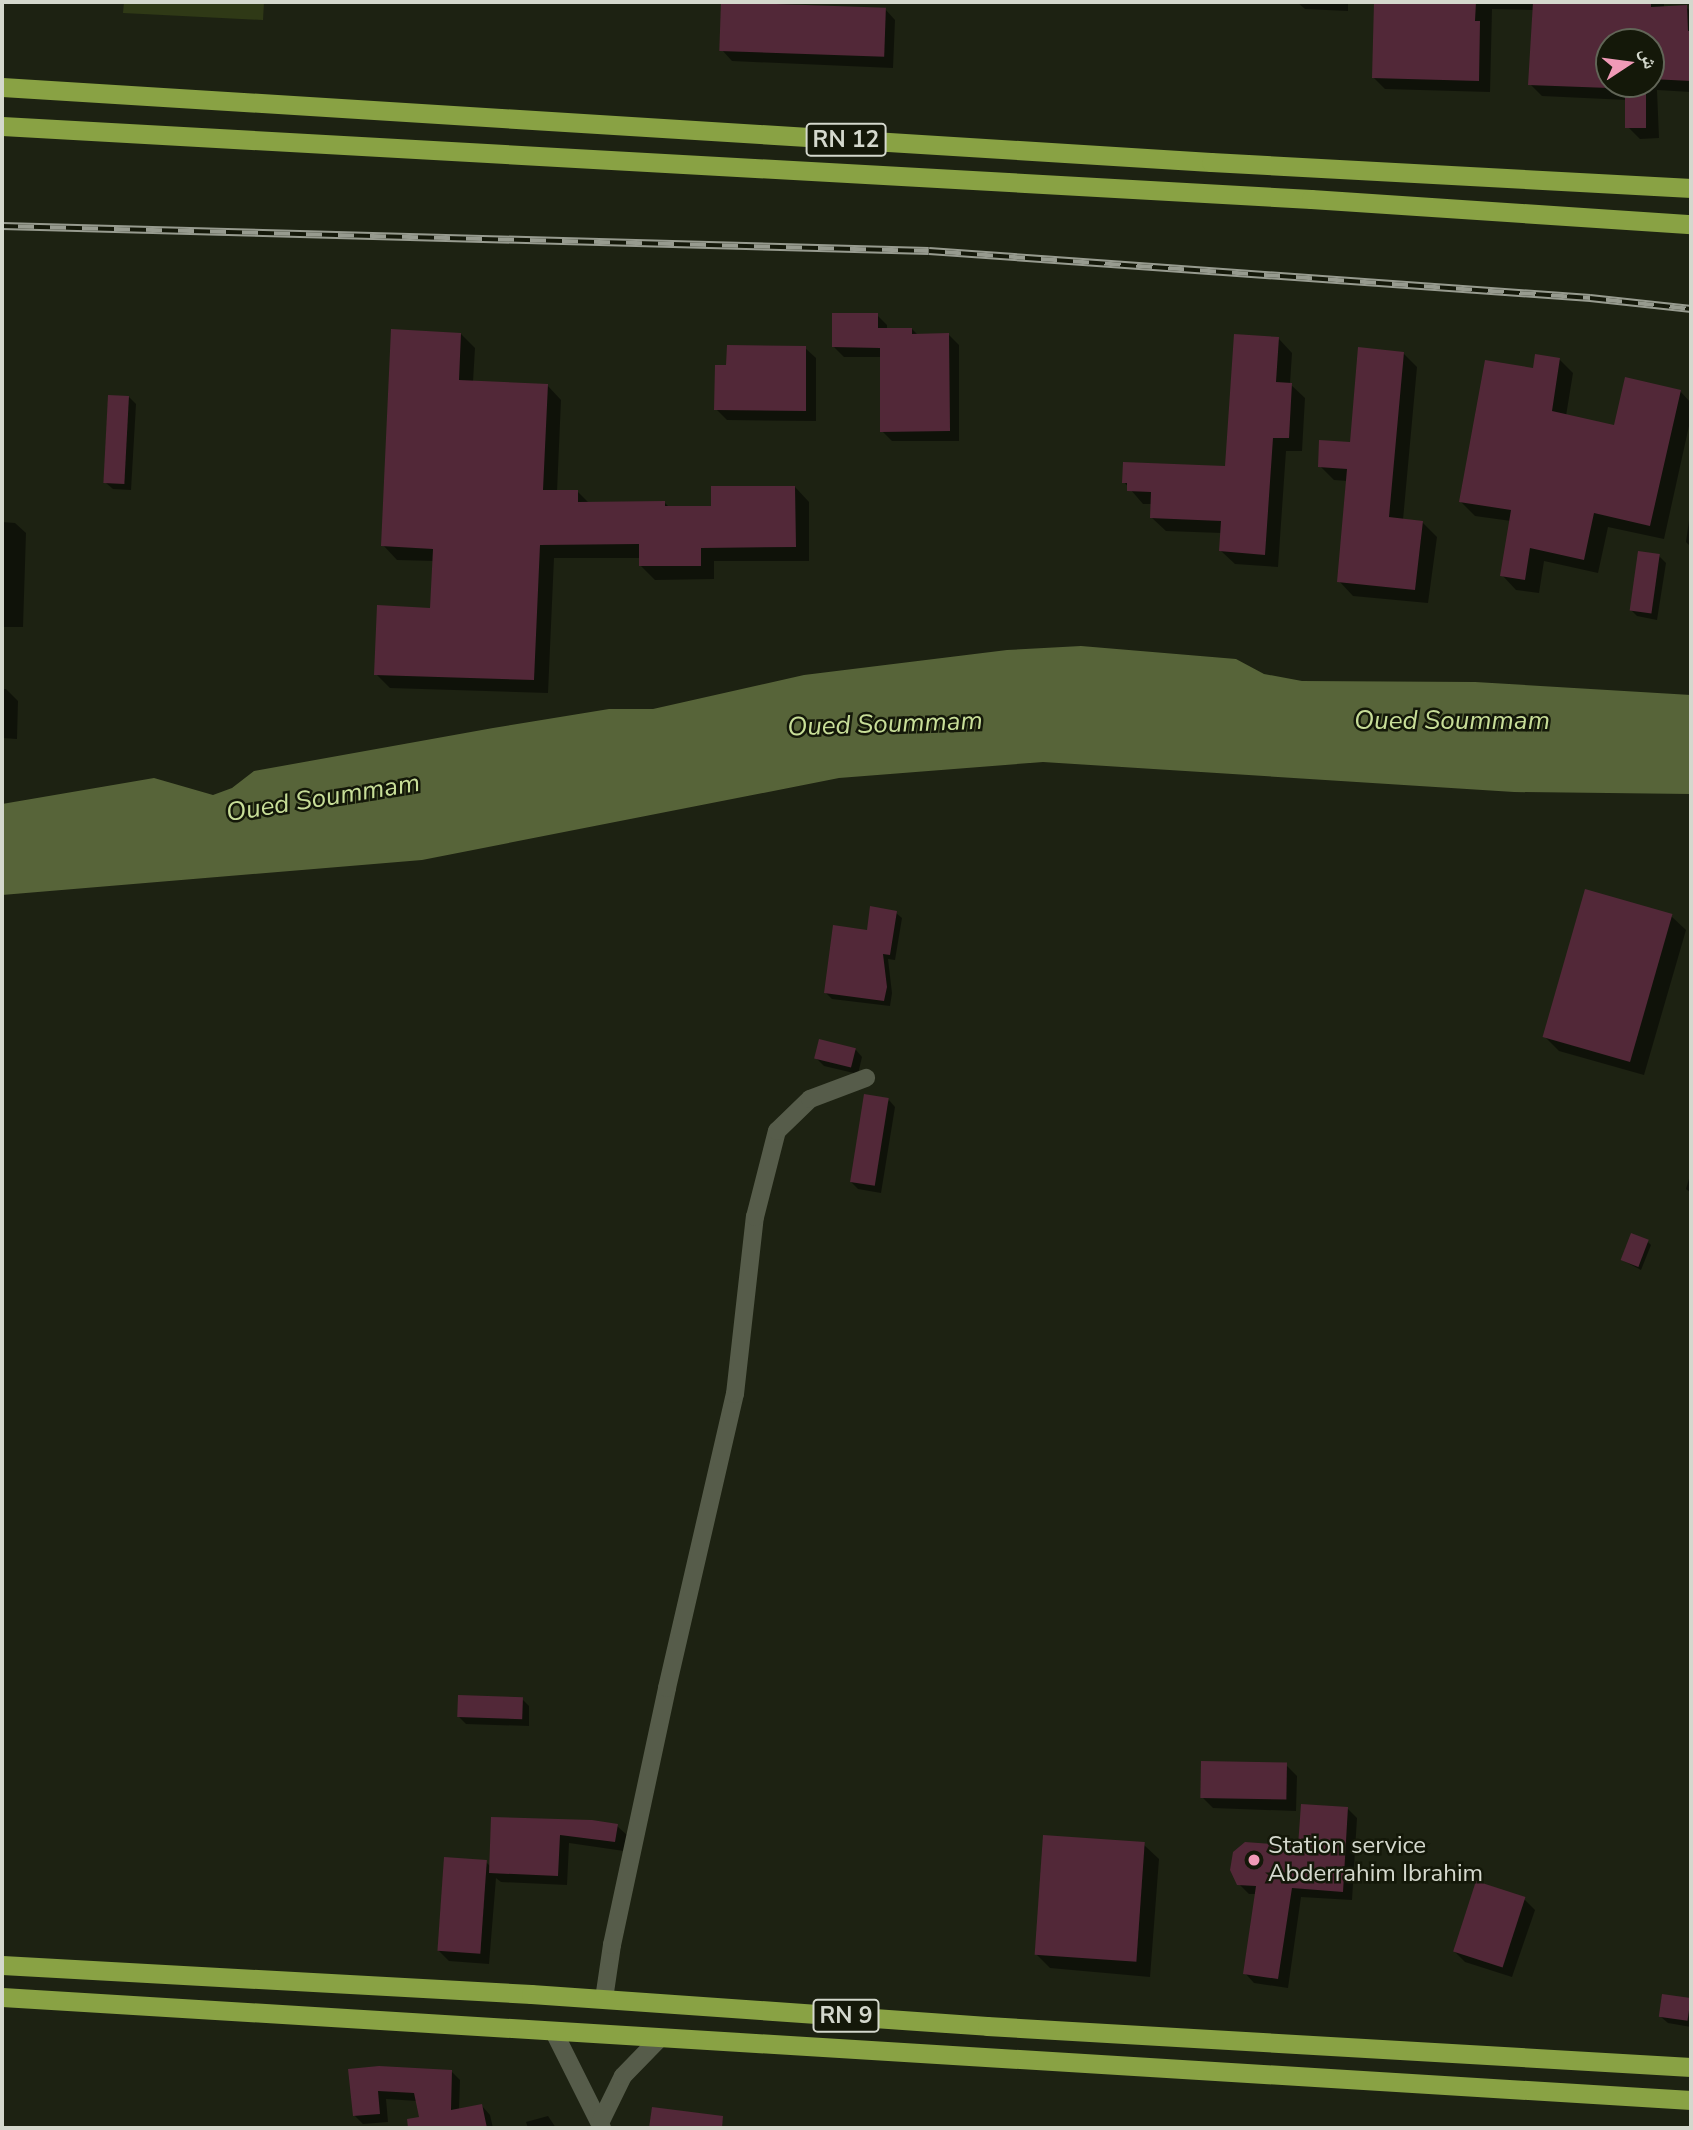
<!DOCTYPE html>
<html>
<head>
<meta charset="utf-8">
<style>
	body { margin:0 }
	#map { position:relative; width:1693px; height:2130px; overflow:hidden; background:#1d2212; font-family:"Nunito Sans","Noto Naskh Arabic",sans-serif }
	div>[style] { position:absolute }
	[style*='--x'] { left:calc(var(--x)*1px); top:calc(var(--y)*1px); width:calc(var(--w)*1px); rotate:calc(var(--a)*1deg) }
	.green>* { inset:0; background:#2f3916 }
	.water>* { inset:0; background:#576439 }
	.shadow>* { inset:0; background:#0007 }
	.building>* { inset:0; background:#522838; transform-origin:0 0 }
	.minor>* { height:18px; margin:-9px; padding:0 9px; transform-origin:9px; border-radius:9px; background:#565c4a }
	.trunk>* { height:19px; margin:-9.5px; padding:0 9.5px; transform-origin:9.5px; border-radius:9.5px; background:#89a244 }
	.rail>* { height:8px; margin-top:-4px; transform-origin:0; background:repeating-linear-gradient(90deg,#141809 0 16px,#979b8f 0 32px); box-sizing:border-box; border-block:2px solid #979b8f }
	.dots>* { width:19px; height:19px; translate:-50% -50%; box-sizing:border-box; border:4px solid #141809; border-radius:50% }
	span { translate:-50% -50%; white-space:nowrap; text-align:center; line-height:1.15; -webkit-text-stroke:5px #141809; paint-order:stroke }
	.shield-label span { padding:2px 5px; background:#141809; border:2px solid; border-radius:5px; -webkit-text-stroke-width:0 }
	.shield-label { font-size:23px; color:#d4d8cd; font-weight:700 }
	.poi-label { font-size:24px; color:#d4d8cd }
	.left { translate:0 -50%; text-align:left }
	.water-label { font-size:26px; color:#c8de98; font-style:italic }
	.frame { position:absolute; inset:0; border:4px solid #d4d8cd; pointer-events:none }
	.north { position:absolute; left:1595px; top:28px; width:70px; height:70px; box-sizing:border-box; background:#141809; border:2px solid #616557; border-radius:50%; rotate:77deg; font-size:19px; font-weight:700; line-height:28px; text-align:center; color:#d4d8cd }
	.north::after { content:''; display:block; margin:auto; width:24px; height:32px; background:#f09ab7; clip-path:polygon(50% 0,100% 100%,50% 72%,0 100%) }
</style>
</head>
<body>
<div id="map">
	<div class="green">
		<div style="clip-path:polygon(124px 2px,264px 2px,263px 20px,123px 13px)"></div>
	</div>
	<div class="water">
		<div style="clip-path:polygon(1081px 646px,1236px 659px,1264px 674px,1302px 681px,1475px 682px,1691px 695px,1691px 794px,1514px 792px,1043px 762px,839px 778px,422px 860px,2px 895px,2px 804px,154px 778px,213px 795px,232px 788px,254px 771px,493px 728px,609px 709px,653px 709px,804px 675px,1007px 650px)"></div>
	</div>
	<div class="shadow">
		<div style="clip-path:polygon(723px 2px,779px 2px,779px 4px,885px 9px,895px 20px,893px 68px,732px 61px,722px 50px)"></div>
		<div style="clip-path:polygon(1297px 2px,1348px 2px,1348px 11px,1305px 9px)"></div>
		<div style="clip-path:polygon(evenodd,1375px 2px,1664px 2px,1664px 8px,1686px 7px,1691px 12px,1691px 92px,1657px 90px,1659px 138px,1640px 139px,1628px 127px,1627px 100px,1542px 96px,1530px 84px,1533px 10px,1492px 9px,1490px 92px,1385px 89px,1373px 77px,1375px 2px,1609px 42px,1651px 42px,1651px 84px,1609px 84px,1609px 42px)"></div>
		<div style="clip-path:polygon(877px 315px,887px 325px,887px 329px,912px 329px,918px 335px,949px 335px,959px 345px,959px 441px,892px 441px,882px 431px,881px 357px,844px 357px,834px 347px)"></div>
		<div style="clip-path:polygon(461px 334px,475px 348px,473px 382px,547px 385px,561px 400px,557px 492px,578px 492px,589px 503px,665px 503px,670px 508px,713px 508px,795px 487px,809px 502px,809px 561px,714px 561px,714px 579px,655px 580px,641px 566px,641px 558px,554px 558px,548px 693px,390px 688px,376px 674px,432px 609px,434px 561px,397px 560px,383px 545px)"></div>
		<div style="clip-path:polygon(1279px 339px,1292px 353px,1290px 384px,1305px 398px,1302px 451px,1286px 451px,1278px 567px,1235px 564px,1221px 551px,1222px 533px,1166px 531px,1152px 518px,1152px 504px,1143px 504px,1124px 482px,1227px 468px)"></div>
		<div style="clip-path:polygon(805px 348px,816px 358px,816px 421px,727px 420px,716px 409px)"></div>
		<div style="clip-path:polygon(1403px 353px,1417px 367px,1403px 520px,1423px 523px,1437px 537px,1428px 603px,1353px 596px,1339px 581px,1348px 481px,1334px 480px,1320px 466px,1351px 444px)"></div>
		<div style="clip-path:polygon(1559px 359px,1573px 373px,1566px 416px,1616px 427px,1680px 391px,1691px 403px,1691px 417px,1664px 539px,1608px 527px,1598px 573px,1544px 561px,1539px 593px,1516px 590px,1502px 575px,1511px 521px,1475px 516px,1461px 502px,1534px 370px)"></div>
		<div style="clip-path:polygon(129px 397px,136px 404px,131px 490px,113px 489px,106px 483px)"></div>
		<div style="clip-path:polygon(1691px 506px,1691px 547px,1686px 542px)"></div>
		<div style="clip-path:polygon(2px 522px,15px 523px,26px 533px,23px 627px,2px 627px)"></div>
		<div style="clip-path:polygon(1659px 556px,1666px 563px,1657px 620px,1637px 616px,1630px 609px)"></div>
		<div style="clip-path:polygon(2px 689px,6px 689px,18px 701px,17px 739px,2px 738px)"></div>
		<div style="clip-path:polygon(896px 913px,902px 918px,895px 960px,888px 959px,892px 993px,890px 1006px,832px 999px,826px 993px,868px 932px)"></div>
		<div style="clip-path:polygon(1671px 916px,1686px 930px,1644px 1075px,1559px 1051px,1545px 1037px)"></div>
		<div style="clip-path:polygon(856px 1050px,862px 1057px,858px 1074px,824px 1066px,817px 1059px)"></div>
		<div style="clip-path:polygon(889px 1100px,895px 1107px,881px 1193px,858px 1189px,851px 1182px)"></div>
		<div style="clip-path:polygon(1691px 1172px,1691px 1193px,1686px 1189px)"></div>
		<div style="clip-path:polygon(1648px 1242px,1651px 1245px,1641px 1270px,1622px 1260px)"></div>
		<div style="clip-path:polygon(522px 1699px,529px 1706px,529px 1726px,466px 1724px,459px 1717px)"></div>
		<div style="clip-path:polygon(1286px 1765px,1297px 1776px,1296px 1811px,1213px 1808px,1202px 1797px)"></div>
		<div style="clip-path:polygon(1348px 1809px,1357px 1818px,1352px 1900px,1301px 1897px,1288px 1988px,1254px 1983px,1245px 1973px,1256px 1894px,1249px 1894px,1239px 1884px,1300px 1848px)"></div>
		<div style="clip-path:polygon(493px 1819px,617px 1826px,627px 1835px,624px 1851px,569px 1843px,567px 1885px,501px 1882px,496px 1878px,489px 1964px,449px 1961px,438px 1950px,486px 1862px,491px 1867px)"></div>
		<div style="clip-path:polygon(1144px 1845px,1159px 1859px,1150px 1977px,1050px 1968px,1036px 1954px)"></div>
		<div style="clip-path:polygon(1524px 1899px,1535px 1910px,1512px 1977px,1465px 1962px,1454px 1951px)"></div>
		<div style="clip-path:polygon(1664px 1996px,1691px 2000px,1691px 2027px,1668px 2023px,1661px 2017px)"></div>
		<div style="clip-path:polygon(350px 2070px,452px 2072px,460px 2080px,459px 2111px,482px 2106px,490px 2115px,493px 2128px,423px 2128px,417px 2101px,386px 2099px,388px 2122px,363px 2124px,354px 2115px)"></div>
		<div style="clip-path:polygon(548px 2116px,556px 2128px,528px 2128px,526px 2122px)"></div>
	</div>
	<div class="building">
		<div style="left:721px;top:2px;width:165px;height:49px;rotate:2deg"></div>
		<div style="clip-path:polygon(1374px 2px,1476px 2px,1475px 21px,1480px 21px,1479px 81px,1372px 78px)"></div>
		<div style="clip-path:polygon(1533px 2px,1651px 2px,1651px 7px,1687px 5px,1688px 31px,1691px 31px,1691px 81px,1651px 79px,1655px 42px,1609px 42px,1609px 88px,1528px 85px)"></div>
		<div style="left:1625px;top:84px;width:21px;height:44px"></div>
		<div style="clip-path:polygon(832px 313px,878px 313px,878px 328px,912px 328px,912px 334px,949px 333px,950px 431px,880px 432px,880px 348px,832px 347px)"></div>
		<div style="clip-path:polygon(391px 329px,461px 333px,459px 380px,548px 384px,543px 490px,578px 490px,578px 502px,665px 501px,665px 506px,711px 506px,711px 486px,795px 486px,796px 547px,701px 548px,701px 566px,639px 566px,639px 544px,540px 545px,534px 680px,374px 675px,377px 605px,430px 608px,433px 549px,381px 546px)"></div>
		<div style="clip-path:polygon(1234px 334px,1279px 337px,1276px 382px,1292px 383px,1289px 438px,1273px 438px,1265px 555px,1219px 551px,1221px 521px,1150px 518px,1151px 492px,1127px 491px,1127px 483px,1122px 483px,1123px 462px,1225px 466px)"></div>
		<div style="clip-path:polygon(727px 345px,806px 346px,806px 411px,714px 410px,715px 365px,726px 365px)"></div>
		<div style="clip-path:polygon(1358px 347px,1404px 352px,1389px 517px,1423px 521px,1415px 590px,1337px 582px,1347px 469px,1318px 467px,1319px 440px,1350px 442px)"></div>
		<div style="clip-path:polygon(1535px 354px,1560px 358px,1552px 411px,1614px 425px,1625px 377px,1681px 390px,1650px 526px,1594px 513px,1584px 560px,1530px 548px,1525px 580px,1500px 576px,1511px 510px,1459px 502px,1485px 360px,1533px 368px)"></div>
		<div style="left:108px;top:395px;width:21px;height:88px;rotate:3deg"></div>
		<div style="left:1638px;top:551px;width:22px;height:60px;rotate:8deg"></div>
		<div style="left:1585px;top:889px;width:91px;height:154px;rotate:16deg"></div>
		<div style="clip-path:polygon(870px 906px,897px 911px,890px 955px,883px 954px,887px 987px,884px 1001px,824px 993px,833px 925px,867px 930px)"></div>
		<div style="left:819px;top:1039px;width:38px;height:20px;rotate:14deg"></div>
		<div style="left:864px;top:1094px;width:25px;height:89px;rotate:9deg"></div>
		<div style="left:1631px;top:1233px;width:19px;height:29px;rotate:21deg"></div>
		<div style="left:458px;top:1695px;width:65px;height:22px;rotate:2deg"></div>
		<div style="left:1201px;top:1761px;width:86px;height:37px;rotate:1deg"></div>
		<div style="clip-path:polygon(1301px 1804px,1348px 1807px,1343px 1892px,1292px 1888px,1278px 1979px,1243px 1974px,1256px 1886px,1237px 1885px,1230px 1870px,1233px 1852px,1245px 1842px,1298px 1846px)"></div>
		<div style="clip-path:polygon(491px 1817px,592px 1820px,618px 1824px,615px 1842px,560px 1835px,558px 1876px,489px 1873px)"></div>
		<div style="left:1043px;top:1835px;width:102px;height:120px;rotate:4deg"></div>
		<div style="left:444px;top:1857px;width:43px;height:94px;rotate:4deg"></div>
		<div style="left:1476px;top:1881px;width:52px;height:74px;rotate:18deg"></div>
		<div style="left:1662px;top:1994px;width:29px;height:23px;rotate:8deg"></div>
		<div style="clip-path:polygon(379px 2066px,452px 2070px,451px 2110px,482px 2104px,487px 2128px,408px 2128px,407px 2119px,419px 2117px,414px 2093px,378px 2091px,380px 2114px,353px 2116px,348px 2069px)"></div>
		<div style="clip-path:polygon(652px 2107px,723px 2116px,722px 2128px,649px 2128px)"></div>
	</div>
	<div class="minor">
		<div style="--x:604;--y:1999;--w:55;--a:-81.6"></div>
		<div style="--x:612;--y:1945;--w:263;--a:-77.9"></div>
		<div style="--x:667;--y:1688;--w:302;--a:-77"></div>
		<div style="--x:735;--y:1394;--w:178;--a:-83.6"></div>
		<div style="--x:755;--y:1217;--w:89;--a:-75.7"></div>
		<div style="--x:777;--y:1131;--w:46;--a:-44.1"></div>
		<div style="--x:810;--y:1099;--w:60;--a:-20.6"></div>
		<div style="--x:554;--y:2032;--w:107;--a:63.4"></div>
		<div style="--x:600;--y:2123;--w:52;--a:-63.9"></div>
		<div style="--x:623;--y:2076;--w:52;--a:-45.8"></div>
	</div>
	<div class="trunk">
		<div style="--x:2;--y:87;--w:1211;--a:3.55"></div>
		<div style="--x:1211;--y:162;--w:481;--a:3.1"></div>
		<div style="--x:2;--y:126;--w:1311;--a:3.19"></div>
		<div style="--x:1311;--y:199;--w:381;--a:3.8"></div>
		<div style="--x:2;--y:1965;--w:530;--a:3.14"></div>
		<div style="--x:531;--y:1994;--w:457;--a:4"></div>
		<div style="--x:987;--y:2026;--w:705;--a:3.33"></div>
		<div style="--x:2;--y:1997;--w:1692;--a:3.49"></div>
	</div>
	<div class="rail">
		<div style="--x:2;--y:226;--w:927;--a:1.54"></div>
		<div style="--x:929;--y:251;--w:663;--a:4.07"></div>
		<div style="--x:1590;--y:298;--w:102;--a:6.2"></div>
	</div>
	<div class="dots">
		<div style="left:1254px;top:1860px;background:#f09ab7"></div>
	</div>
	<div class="shield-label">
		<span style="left:846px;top:140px">RN 12</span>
		<span style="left:846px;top:2016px">RN 9</span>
	</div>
	<div class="poi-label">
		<span class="left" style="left:1268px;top:1860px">Station service<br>Abderrahim Ibrahim</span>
	</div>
	<div class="water-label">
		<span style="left:1452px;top:721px">Oued Soummam</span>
		<span style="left:885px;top:724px;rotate:-2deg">Oued Soummam</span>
		<span style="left:323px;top:798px;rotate:-9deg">Oued Soummam</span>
	</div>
	<div class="frame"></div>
	<div class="north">ش</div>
</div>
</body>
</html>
